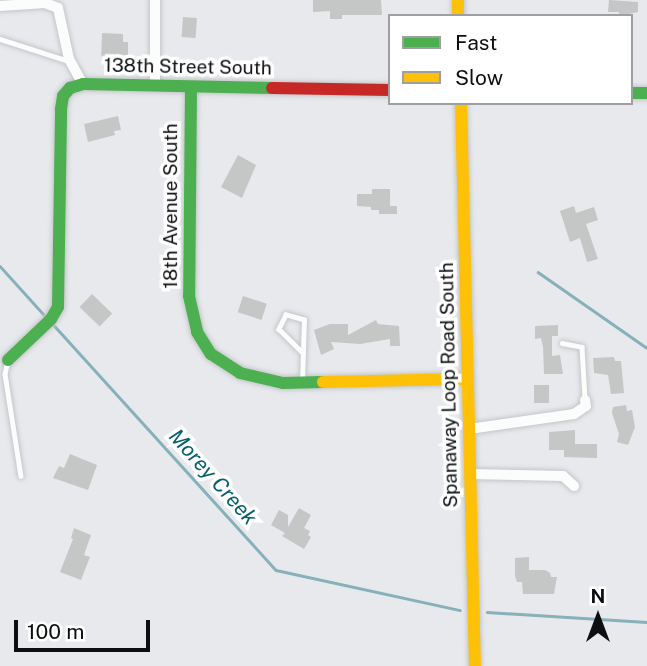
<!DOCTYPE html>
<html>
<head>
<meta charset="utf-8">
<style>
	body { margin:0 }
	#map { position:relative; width:647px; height:666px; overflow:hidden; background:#e7e9ec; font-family:"Public Sans",sans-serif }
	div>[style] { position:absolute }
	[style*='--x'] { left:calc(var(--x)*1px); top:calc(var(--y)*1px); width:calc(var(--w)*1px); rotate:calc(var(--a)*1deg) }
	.stream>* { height:2.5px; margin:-1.25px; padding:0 1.25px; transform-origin:1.25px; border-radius:1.25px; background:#86b0ba }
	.building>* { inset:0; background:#c5c6c6; transform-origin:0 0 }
	.roads { filter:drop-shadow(0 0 2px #c4c6c9) drop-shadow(0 0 2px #c4c6c9) }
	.lane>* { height:4.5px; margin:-2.25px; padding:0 2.25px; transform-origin:2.25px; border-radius:2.25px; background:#fbfcfc }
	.street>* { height:10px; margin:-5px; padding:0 5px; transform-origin:5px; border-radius:5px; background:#fbfcfc }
	.fast>* { height:12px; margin:-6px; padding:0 6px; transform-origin:6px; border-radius:6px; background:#4caf50 }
	.slow>* { height:12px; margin:-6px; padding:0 6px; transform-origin:6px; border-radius:6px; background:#ffc107 }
	.jam>* { height:12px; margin:-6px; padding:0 6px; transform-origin:6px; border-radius:6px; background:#c62828 }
	span { translate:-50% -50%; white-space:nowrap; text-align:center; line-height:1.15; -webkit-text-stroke:7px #fff; paint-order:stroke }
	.street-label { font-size:19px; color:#0d0e10 }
	.water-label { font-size:21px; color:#065f6c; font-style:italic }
	.legend { position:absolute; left:388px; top:14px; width:245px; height:91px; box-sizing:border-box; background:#fff; border:2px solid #9e9f9f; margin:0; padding:9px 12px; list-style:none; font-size:21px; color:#0d0e10 }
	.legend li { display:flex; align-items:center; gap:14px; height:35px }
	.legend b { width:35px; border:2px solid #9e9f9f }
	.north { position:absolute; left:563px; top:582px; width:70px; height:70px; -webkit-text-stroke:5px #fff; paint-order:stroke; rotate:0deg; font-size:19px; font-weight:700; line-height:28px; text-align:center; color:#0d0e10 }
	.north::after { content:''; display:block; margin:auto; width:24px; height:32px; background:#0d0e10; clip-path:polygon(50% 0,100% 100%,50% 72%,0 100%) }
	.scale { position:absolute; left:14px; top:620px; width:136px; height:32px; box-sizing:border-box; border:4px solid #0d0e10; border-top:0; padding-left:9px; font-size:21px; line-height:24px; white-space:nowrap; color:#0d0e10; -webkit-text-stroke:5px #fff; paint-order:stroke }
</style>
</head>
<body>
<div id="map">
	<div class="stream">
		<div style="--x:0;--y:266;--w:70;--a:47.9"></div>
		<div style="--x:538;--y:272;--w:133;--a:34.9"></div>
		<div style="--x:52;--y:323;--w:333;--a:47.8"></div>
		<div style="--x:276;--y:570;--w:188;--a:12.3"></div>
		<div style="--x:487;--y:612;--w:160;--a:3.6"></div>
	</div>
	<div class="building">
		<div style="clip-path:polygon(313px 0,381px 0,382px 15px,342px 15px,342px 19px,330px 19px,330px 11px,313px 12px)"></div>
		<div style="clip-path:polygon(609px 0,638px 2px,638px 12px,619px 16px,619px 12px,608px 12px)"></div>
		<div style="left:183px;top:17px;width:14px;height:20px;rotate:4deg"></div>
		<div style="clip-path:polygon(102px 33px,123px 34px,123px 42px,128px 42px,128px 55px,112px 54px,112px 61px,101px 60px)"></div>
		<div style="clip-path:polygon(118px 116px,121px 130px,114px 131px,115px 135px,88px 142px,84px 124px)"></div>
		<div style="clip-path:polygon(238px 155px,256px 165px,242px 198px,221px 187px)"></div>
		<div style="clip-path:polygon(372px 189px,390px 189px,390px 206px,397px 206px,397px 214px,379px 214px,379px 210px,371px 210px,371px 207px,357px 206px,357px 194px,372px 194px)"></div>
		<div style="clip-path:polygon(574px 206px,576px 213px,594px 207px,598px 220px,586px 224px,598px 259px,587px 262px,580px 238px,570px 242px,560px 211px)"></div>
		<div style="left:92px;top:294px;width:28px;height:18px;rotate:44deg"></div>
		<div style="left:243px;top:296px;width:25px;height:17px;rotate:18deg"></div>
		<div style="clip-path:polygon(376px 320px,378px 324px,399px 326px,400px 346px,390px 346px,390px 339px,360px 344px,331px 342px,334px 349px,321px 355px,314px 330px,330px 324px,348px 324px,348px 335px)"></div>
		<div style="clip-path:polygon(558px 325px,558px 336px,552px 336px,552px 356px,560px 355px,563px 374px,544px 374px,543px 347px,541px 338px,535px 339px,535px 326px)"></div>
		<div style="clip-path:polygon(614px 357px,615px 361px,621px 361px,624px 393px,611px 394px,608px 375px,594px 373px,593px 358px)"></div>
		<div style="left:534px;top:385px;width:15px;height:18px"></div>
		<div style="clip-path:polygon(626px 405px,627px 411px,632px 410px,635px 427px,628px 445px,617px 442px,619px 434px,612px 413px,613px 407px)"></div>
		<div style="clip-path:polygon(575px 430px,575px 444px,597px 444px,597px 458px,564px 457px,564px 450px,549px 450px,549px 432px)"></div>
		<div style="clip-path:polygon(70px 454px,97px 465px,88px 490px,53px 478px,59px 466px,64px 468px)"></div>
		<div style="clip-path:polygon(299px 508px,311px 515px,304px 528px,310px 531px,308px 535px,311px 537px,304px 549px,282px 536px,285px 533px,271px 525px,279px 510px,288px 515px,288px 527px)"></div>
		<div style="clip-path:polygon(74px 528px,91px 535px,84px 555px,90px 557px,81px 580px,60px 572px,73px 539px,71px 538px)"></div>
		<div style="clip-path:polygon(529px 557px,529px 570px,545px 570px,550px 573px,551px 577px,557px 577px,554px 594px,523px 594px,522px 582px,517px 582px,515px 576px,515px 558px)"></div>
	</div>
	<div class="roads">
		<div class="lane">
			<div style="--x:0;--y:39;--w:72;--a:17.7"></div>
			<div style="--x:562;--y:343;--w:20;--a:11"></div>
			<div style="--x:582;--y:347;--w:52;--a:86.7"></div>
			<div style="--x:8;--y:361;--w:13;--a:103"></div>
			<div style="--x:5;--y:374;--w:103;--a:81.1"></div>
			<div style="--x:302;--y:382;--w:62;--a:-88.2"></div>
			<div style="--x:304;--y:320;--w:19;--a:-164"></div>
			<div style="--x:286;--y:315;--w:16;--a:117"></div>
			<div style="--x:279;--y:329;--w:34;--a:45"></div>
		</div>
		<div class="street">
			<div style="--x:155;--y:0;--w:85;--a:90"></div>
			<div style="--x:0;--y:6;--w:45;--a:-3.8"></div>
			<div style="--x:45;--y:3;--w:14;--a:21"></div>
			<div style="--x:58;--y:8;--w:52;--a:77.8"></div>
			<div style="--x:69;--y:59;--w:29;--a:61"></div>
			<div style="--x:469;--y:429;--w:106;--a:-8.1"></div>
			<div style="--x:574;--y:414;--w:14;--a:-34"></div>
			<div style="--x:586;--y:406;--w:6;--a:-99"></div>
			<div style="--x:470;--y:474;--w:93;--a:1.2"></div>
			<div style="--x:563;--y:476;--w:15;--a:42"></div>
		</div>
		<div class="fast">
			<div style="--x:191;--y:87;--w:209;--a:90.5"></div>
			<div style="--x:189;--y:296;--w:37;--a:77"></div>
			<div style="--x:197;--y:332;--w:26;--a:58"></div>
			<div style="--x:211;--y:354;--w:35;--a:33"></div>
			<div style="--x:240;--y:373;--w:44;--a:13.1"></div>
			<div style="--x:283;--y:383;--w:40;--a:-1.4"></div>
			<div style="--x:631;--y:93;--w:16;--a:0"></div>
			<div style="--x:8;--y:360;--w:59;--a:-43.6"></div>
			<div style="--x:51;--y:319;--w:14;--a:-60"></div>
			<div style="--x:58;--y:307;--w:198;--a:-89.1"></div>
			<div style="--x:61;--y:109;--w:13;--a:-81"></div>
			<div style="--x:63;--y:96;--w:11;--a:-49"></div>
			<div style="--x:70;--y:88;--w:14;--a:-17"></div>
			<div style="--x:83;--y:84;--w:189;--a:1.2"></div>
		</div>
		<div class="slow">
			<div style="--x:458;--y:0;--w:16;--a:90"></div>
			<div style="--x:461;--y:103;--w:563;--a:88.58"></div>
			<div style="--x:323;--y:382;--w:144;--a:-1.2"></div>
		</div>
		<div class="jam">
			<div style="--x:272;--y:88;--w:118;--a:1"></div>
		</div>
	</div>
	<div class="street-label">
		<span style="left:188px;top:67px;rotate:1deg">138th Street South</span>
		<span style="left:171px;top:206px;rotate:-90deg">18th Avenue South</span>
		<span style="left:449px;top:385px;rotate:-91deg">Spanaway Loop Road South</span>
	</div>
	<div class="water-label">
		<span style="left:213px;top:477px;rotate:48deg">Morey Creek</span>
	</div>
	<ul class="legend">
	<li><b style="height:9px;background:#4caf50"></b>Fast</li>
	<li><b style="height:9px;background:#ffc107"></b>Slow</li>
	</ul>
	<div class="north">N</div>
	<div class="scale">100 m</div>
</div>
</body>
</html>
